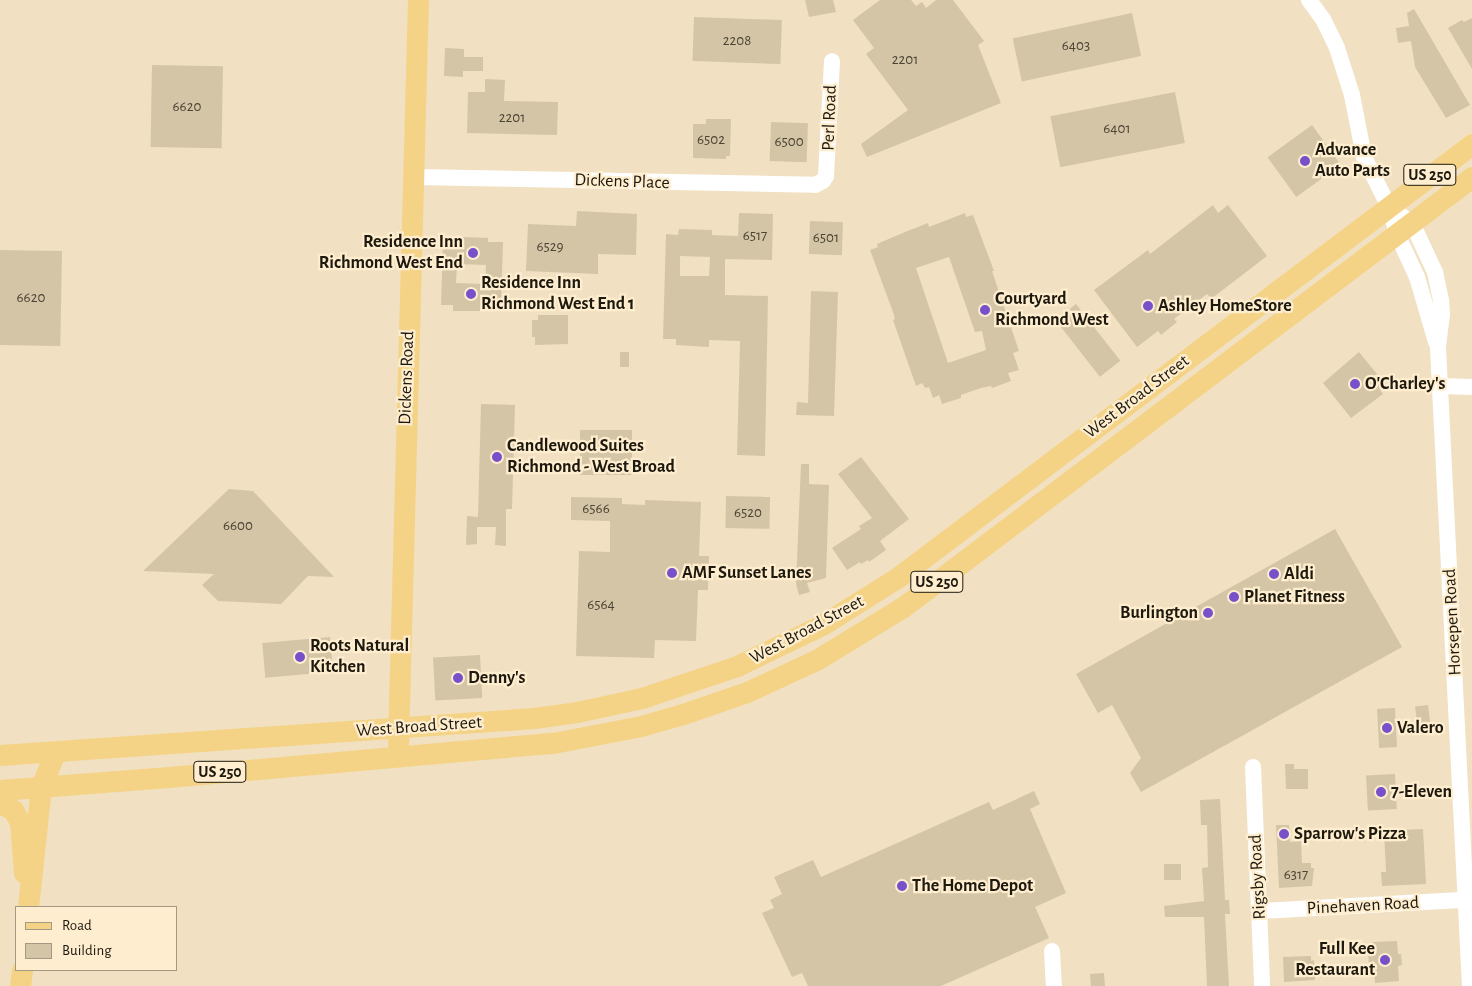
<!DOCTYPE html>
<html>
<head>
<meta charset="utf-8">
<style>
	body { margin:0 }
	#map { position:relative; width:1472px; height:986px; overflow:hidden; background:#f1e1c2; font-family:"Alegreya Sans",sans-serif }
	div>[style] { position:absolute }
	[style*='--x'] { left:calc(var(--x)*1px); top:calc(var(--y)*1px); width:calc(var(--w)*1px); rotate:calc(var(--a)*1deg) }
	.building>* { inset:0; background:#d4c5a7; transform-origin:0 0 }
	.minor>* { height:16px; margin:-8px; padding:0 8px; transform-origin:8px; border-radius:8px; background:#fff }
	.major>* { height:21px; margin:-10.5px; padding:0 10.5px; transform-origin:10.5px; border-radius:10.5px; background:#f4d386 }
	.dots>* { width:14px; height:14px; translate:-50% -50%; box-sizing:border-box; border:2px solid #feeecf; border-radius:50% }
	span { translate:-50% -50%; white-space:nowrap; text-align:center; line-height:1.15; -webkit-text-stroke:4.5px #feeecf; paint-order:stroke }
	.number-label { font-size:15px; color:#4c4434 }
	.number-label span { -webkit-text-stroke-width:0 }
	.shield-label span { padding:1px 4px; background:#feeecf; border:1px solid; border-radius:4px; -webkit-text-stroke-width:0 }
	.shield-label { font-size:16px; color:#1e190e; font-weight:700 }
	.street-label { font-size:18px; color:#1e190e }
	.poi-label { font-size:18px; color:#1e190e; font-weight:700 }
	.left { translate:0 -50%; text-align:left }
	.right { translate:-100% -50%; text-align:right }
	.legend { position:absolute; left:15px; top:906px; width:162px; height:65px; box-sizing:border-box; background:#feeecf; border:1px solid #a49982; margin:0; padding:6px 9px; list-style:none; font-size:15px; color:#1e190e }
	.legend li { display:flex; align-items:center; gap:10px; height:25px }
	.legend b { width:25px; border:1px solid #a49982 }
</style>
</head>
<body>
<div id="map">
	<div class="building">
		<div style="clip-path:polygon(805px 0,833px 0,836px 12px,809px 17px)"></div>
		<div style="clip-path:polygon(880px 0,911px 0,916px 6px,922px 2px,926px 8px,936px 0,953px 0,984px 41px,978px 45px,1001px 103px,867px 157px,861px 144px,908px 110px,866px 54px,874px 48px,853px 20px)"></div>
		<div style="clip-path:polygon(1414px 9px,1470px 105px,1446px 118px,1415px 67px,1411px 41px,1398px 43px,1396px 28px,1409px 26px,1407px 13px)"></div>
		<div style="left:1132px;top:13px;width:44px;height:122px;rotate:78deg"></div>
		<div style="left:694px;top:17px;width:88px;height:44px;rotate:2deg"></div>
		<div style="clip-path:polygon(1472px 18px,1472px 69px,1448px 28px,1462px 20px,1464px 22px)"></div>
		<div style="clip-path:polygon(445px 48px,464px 49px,464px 57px,483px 57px,483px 71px,463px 71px,463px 77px,444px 76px)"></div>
		<div style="left:152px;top:65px;width:71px;height:82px;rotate:1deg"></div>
		<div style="clip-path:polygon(485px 79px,505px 80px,504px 101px,558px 102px,557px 135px,467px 133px,468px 92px,485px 92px)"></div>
		<div style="left:1175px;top:92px;width:52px;height:127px;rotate:79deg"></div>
		<div style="clip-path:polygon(706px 119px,731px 119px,730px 156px,726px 156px,726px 159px,693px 158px,693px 124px,706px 124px)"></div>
		<div style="left:771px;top:122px;width:37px;height:39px;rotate:2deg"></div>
		<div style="left:1312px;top:125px;width:49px;height:55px;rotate:54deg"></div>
		<div style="clip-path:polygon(1213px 205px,1218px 213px,1228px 205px,1267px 256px,1211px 299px,1207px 294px,1174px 319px,1177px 322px,1161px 335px,1158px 331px,1137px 347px,1094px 290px,1148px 250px,1150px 254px)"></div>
		<div style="clip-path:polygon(577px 211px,637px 214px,636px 255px,598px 254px,598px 274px,526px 271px,528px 224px,576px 226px)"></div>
		<div style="clip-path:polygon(evenodd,739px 213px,773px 214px,772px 260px,725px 259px,725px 295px,768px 296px,765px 456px,737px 455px,740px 341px,709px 340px,709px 347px,676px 345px,676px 339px,663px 339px,666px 234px,678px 235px,679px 229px,712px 230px,712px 235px,738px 236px,739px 213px,680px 256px,710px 257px,709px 276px,680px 276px,680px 256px)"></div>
		<div style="clip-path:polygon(evenodd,965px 213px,966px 217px,973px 215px,994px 271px,992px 271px,1019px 351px,1013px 353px,1019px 370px,1008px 373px,1011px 381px,992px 388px,991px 386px,981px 388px,961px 395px,961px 398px,942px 404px,939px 395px,933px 398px,929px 387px,925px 388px,922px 383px,916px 386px,893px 320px,895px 319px,893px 312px,870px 250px,878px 247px,877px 244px,905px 232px,928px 223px,929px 227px,965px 213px,949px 257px,975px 332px,982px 331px,986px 350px,948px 363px,916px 268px,949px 257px)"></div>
		<div style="left:810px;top:221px;width:33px;height:33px;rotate:2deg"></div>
		<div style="clip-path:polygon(evenodd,462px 237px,488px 238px,488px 242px,503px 242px,501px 307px,487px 306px,486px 311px,453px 311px,453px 305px,441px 305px,443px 241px,460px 239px,462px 237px,457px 264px,486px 265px,485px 284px,456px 283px,457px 264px)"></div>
		<div style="left:0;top:250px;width:62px;height:95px;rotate:1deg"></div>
		<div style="clip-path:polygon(811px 291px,838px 292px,834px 416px,796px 415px,797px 402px,808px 403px)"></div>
		<div style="left:1076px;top:304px;width:72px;height:26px;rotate:52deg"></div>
		<div style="clip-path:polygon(538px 315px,568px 315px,568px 344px,535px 345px,535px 337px,532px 337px,532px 320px,538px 320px)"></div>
		<div style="left:620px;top:352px;width:9px;height:15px"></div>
		<div style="clip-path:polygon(1359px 352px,1386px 385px,1380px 390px,1383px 394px,1351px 418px,1323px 383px)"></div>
		<div style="clip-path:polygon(481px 404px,515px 405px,512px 509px,506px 509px,506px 546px,495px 545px,496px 527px,477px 527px,477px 544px,466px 545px,467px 516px,478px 517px)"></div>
		<div style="left:580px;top:430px;width:52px;height:45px"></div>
		<div style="clip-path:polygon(861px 457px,909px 519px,880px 541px,886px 550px,869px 562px,868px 560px,861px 564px,860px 562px,847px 570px,832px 548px,861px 529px,859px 526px,872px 518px,838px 474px)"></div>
		<div style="clip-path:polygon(801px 464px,809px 464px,809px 484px,829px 485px,826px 578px,807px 583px,810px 592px,799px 595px,796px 584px)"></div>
		<div style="clip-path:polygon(229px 489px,253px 491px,334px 577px,308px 576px,281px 604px,218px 601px,202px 585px,214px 574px,143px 571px)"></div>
		<div style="left:726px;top:496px;width:44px;height:32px;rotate:1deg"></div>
		<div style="clip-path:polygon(571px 497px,622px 498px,622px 504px,645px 505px,645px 500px,701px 502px,699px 556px,709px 556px,708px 590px,698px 590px,696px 641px,655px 640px,654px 658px,576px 656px,579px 551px,610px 552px,610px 521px,571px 520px)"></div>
		<div style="clip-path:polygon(1335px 529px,1402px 647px,1141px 792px,1130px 773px,1141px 758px,1112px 705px,1098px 713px,1076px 674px)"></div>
		<div style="left:330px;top:637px;width:35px;height:68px;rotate:85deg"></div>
		<div style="left:480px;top:655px;width:43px;height:47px;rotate:87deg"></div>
		<div style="left:1428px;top:705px;width:17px;height:13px;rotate:83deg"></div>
		<div style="left:1395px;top:708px;width:39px;height:18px;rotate:87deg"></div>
		<div style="clip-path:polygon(1285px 764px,1294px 764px,1294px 769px,1308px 769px,1308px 789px,1286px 789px)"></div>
		<div style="left:1395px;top:774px;width:35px;height:29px;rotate:87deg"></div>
		<div style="clip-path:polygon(1034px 791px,1040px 804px,1030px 809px,1066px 893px,1035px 907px,1049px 938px,941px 986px,808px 986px,802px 973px,792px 977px,762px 913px,774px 908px,770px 900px,782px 894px,774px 877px,813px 860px,821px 877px,989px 802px,993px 810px)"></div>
		<div style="clip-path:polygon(1220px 799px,1225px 900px,1229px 900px,1230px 914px,1225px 914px,1229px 986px,1207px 986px,1204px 917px,1165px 917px,1164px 906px,1204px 901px,1202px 868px,1208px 867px,1207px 825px,1201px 825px,1200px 800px)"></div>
		<div style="clip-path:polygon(1276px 825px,1289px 825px,1290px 842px,1301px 841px,1302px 863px,1311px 863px,1311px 868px,1314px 868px,1312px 886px,1279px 888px)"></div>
		<div style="clip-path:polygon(1423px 829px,1426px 884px,1382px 886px,1381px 872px,1386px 872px,1384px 831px)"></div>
		<div style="left:1181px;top:864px;width:16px;height:17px;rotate:90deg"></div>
		<div style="clip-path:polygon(1397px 941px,1398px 954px,1401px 954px,1402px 965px,1398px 966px,1399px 981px,1375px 983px,1374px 970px,1369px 971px,1368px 948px,1373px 948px,1372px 942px)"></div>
		<div style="clip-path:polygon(1311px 956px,1311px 961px,1314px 960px,1315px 980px,1284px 982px,1283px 957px)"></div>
		<div style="left:1104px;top:973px;width:13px;height:14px;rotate:86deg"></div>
	</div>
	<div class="minor">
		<div style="--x:1309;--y:0;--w:24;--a:54"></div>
		<div style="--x:1323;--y:19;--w:32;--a:64"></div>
		<div style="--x:1337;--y:48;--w:49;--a:72.3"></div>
		<div style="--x:1352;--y:95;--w:63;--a:79"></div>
		<div style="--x:1364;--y:157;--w:56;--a:63.4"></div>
		<div style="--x:1389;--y:207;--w:28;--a:73"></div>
		<div style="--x:1397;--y:234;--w:47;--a:65.1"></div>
		<div style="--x:1417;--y:277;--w:68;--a:73.7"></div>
		<div style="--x:413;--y:177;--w:402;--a:1.1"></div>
		<div style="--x:815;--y:185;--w:9;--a:-27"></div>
		<div style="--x:823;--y:181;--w:6;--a:-59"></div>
		<div style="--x:826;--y:176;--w:115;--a:-87"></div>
		<div style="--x:1389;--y:207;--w:28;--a:35"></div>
		<div style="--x:1412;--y:223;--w:54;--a:64.9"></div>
		<div style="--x:1435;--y:272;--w:29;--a:78"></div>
		<div style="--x:1441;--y:300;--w:14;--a:86"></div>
		<div style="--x:1442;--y:314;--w:34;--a:97"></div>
		<div style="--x:1438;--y:348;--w:639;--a:87.13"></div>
		<div style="--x:1440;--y:386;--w:32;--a:2"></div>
		<div style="--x:1253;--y:767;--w:219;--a:87.6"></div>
		<div style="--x:1260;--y:911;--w:206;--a:-3.1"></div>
		<div style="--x:1052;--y:951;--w:35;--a:87"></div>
	</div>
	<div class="major">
		<div style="--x:398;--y:743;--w:743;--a:-88.46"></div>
		<div style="--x:0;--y:755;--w:535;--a:-3.96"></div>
		<div style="--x:534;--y:718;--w:43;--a:-7.9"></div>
		<div style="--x:577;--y:712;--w:66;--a:-12.2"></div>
		<div style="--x:642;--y:698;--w:100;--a:-18.6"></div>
		<div style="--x:737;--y:666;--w:94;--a:-25.8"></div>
		<div style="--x:822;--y:625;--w:89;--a:-32.1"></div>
		<div style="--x:897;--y:578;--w:720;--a:-37.04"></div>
		<div style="--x:0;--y:790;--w:169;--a:-4.4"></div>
		<div style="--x:169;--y:777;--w:386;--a:-5.1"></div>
		<div style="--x:553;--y:743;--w:90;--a:-10.9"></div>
		<div style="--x:641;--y:726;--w:44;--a:-15.9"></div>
		<div style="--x:683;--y:714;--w:68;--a:-19"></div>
		<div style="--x:747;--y:692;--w:78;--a:-24.9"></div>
		<div style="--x:818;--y:659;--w:100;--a:-31.5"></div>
		<div style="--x:903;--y:607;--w:713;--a:-37.08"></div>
		<div style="--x:0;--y:803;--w:15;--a:28"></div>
		<div style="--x:13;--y:810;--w:14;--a:60"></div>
		<div style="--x:20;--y:822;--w:51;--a:85.5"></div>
		<div style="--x:28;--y:907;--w:121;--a:-83.8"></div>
		<div style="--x:41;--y:787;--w:38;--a:-68"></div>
		<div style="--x:20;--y:986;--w:16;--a:-83"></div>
	</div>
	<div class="dots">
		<div style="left:1305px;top:161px;background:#7750ca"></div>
		<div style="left:473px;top:253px;background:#7750ca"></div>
		<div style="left:471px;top:294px;background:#7750ca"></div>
		<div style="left:1148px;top:306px;background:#7750ca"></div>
		<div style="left:985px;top:310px;background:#7750ca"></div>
		<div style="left:1355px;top:384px;background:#7750ca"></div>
		<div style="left:497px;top:457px;background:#7750ca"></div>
		<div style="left:672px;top:573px;background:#7750ca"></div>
		<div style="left:1274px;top:574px;background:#7750ca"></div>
		<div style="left:1234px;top:597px;background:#7750ca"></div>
		<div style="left:1208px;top:613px;background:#7750ca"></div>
		<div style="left:300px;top:657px;background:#7750ca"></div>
		<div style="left:458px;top:678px;background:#7750ca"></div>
		<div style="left:1387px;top:728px;background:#7750ca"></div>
		<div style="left:1381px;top:792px;background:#7750ca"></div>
		<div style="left:1284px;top:834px;background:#7750ca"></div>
		<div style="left:902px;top:886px;background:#7750ca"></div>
		<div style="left:1385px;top:960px;background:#7750ca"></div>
	</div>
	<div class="number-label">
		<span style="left:737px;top:41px">2208</span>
		<span style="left:1076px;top:46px">6403</span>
		<span style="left:905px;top:60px">2201</span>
		<span style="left:187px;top:107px">6620</span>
		<span style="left:512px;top:118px">2201</span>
		<span style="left:1117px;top:129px">6401</span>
		<span style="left:711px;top:140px">6502</span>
		<span style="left:789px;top:142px">6500</span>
		<span style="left:755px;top:236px">6517</span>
		<span style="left:826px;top:238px">6501</span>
		<span style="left:550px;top:247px">6529</span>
		<span style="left:31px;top:298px">6620</span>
		<span style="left:596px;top:509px">6566</span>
		<span style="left:748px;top:513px">6520</span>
		<span style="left:238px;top:526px">6600</span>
		<span style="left:601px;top:605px">6564</span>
		<span style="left:1296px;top:875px">6317</span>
	</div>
	<div class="shield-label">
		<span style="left:1430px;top:175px">US 250</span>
		<span style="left:937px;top:582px">US 250</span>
		<span style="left:220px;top:772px">US 250</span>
	</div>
	<div class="street-label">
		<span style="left:830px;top:118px;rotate:-88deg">Perl Road</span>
		<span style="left:622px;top:182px;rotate:2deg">Dickens Place</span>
		<span style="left:407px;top:378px;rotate:-88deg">Dickens Road</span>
		<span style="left:1137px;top:397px;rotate:-37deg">West Broad Street</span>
		<span style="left:1453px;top:622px;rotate:-93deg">Horsepen Road</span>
		<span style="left:807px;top:630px;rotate:-28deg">West Broad Street</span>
		<span style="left:419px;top:727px;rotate:-4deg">West Broad Street</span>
		<span style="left:1258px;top:877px;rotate:-93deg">Rigsby Road</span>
		<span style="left:1363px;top:906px;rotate:-3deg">Pinehaven Road</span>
	</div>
	<div class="poi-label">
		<span class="left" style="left:1315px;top:161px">Advance<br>Auto Parts</span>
		<span class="right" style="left:463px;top:253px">Residence Inn<br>Richmond West End</span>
		<span class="left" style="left:481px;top:294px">Residence Inn<br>Richmond West End 1</span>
		<span class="left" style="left:995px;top:310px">Courtyard<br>Richmond West</span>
		<span class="left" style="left:1158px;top:306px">Ashley HomeStore</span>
		<span class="left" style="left:1365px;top:384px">O'Charley's</span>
		<span class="left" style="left:507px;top:457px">Candlewood Suites<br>Richmond - West Broad</span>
		<span class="left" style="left:682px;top:573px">AMF Sunset Lanes</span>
		<span class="left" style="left:1284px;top:574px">Aldi</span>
		<span class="left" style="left:1244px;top:597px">Planet Fitness</span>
		<span class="right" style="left:1198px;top:613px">Burlington</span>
		<span class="left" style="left:310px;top:657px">Roots Natural<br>Kitchen</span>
		<span class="left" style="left:468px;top:678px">Denny's</span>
		<span class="left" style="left:1397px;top:728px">Valero</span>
		<span class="left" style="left:1391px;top:792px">7-Eleven</span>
		<span class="left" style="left:1294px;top:834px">Sparrow's Pizza</span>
		<span class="left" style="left:912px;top:886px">The Home Depot</span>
		<span class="right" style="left:1375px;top:960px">Full Kee<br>Restaurant</span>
	</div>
	<ul class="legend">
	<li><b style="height:6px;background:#f4d386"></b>Road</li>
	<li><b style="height:14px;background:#d4c5a7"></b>Building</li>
	</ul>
</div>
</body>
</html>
